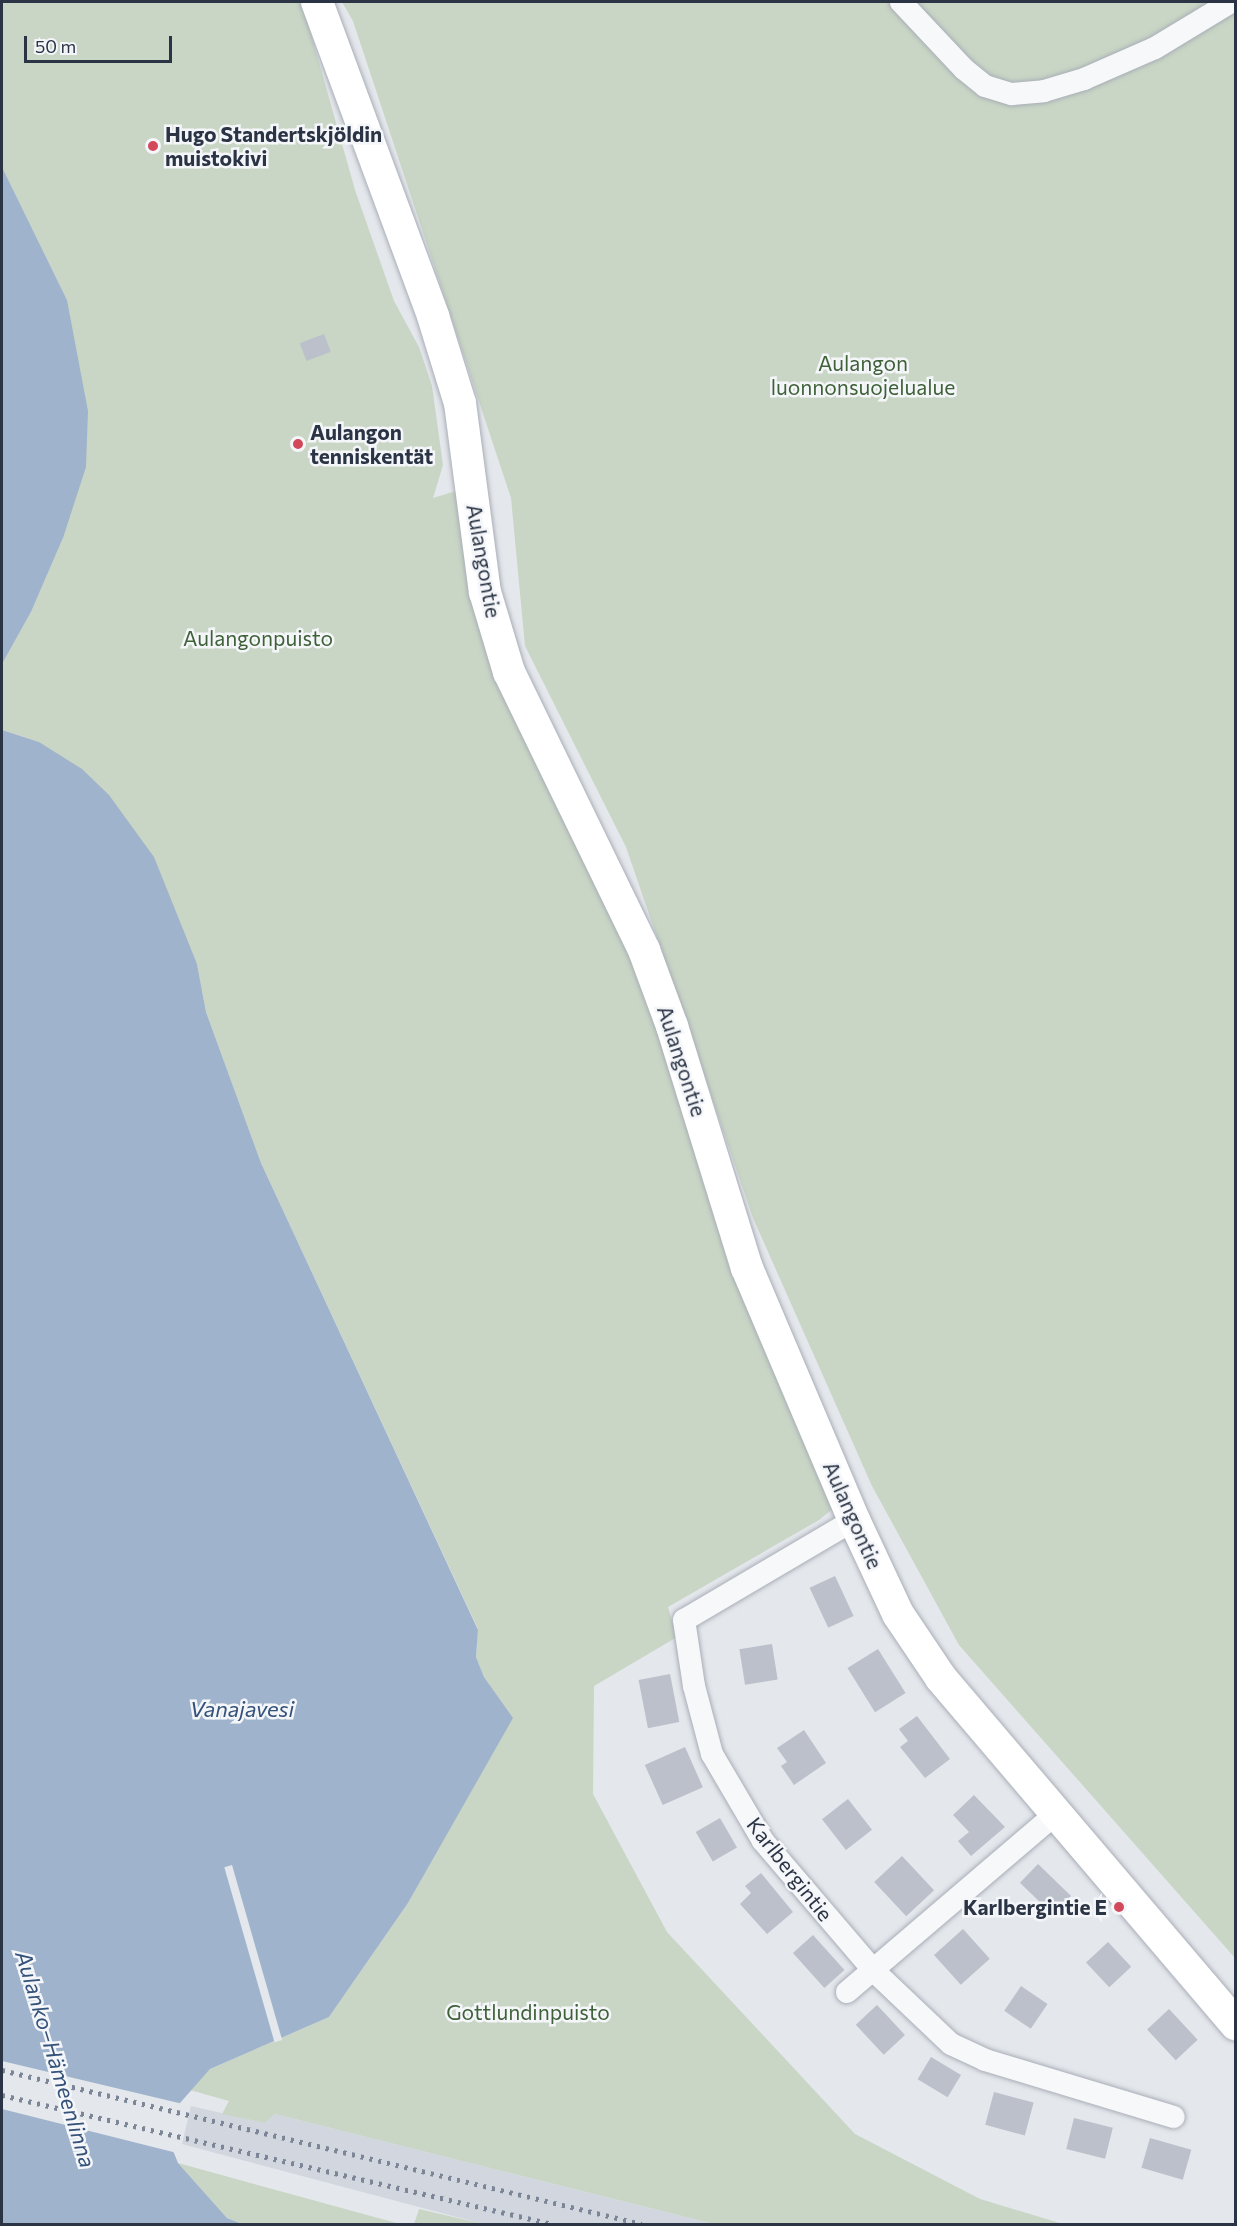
<!DOCTYPE html>
<html>
<head>
<meta charset="utf-8">
<style>
	body { margin:0 }
	#map { position:relative; width:1237px; height:2226px; overflow:hidden; background:#e4e7ec; font-family:Commissioner,sans-serif }
	div>[style] { position:absolute }
	[style*='--x'] { left:calc(var(--x)*1px); top:calc(var(--y)*1px); width:calc(var(--w)*1px); rotate:calc(var(--a)*1deg) }
	.built>* { inset:0; background:#d2d6de }
	.green>* { inset:0; background:#c9d6c5 }
	.water>* { inset:0; background:#9fb4cc }
	.pier>* { inset:0; background:#e4e7ec; transform-origin:0 0 }
	.building>* { inset:0; background:#bbc0ca; transform-origin:0 0 }
	.roads { filter:drop-shadow(0 0 2px #a9aeb7) drop-shadow(0 0 2px #a9aeb7) }
	.minor>* { height:22px; margin:-11px; padding:0 11px; transform-origin:11px; border-radius:11px; background:#f7f8fa }
	.secondary>* { height:32px; margin:-16px; padding:0 16px; transform-origin:16px; border-radius:16px; background:#fff }
	.rail>* { height:4.5px; margin-top:-2.25px; transform-origin:0; background:repeating-linear-gradient(90deg,#7d8696 0 3px,transparent 0 9px) }
	.dots>* { width:16px; height:16px; translate:-50% -50%; box-sizing:border-box; border:3px solid #f4f6f9; border-radius:50% }
	span { translate:-50% -50%; white-space:nowrap; text-align:center; line-height:1.15; -webkit-text-stroke:5px #f4f6f9; paint-order:stroke }
	.poi-label { font-size:21px; color:#2b3445; font-weight:700 }
	.left { translate:0 -50%; text-align:left }
	.right { translate:-100% -50%; text-align:right }
	.park-label { font-size:21px; color:#3f6138 }
	.street-label { font-size:21px; color:#2b3445 }
	.water-label { font-size:22px; color:#34527a; font-style:italic }
	.frame { position:absolute; inset:0; border:3px solid #2b3445; pointer-events:none }
	.scale { position:absolute; left:24px; top:36px; width:148px; height:27px; box-sizing:border-box; border:3px solid #2b3445; border-top:0; padding-left:8px; font-size:18px; line-height:21px; white-space:nowrap; color:#2b3445; -webkit-text-stroke:4px #f4f6f9; paint-order:stroke }
</style>
</head>
<body>
<div id="map">
	<div class="built">
		<div style="clip-path:polygon(191px 2106px,265px 2123px,275px 2114px,714px 2224px,483px 2224px,182px 2144px)"></div>
	</div>
	<div class="green">
		<div style="clip-path:polygon(2px 2px,302px 2px,355px 190px,394px 301px,419px 347px,432px 386px,443px 465px,433px 498px,456px 491px,626px 937px,835px 1507px,819px 1520px,668px 1607px,677px 1637px,594px 1686px,593px 1794px,667px 1932px,855px 2134px,980px 2199px,1063px 2224px,714px 2224px,275px 2114px,265px 2123px,222px 2114px,229px 2101px,190px 2090px,210px 2069px,329px 2017px,408px 1903px,512px 1718px,484px 1677px,476px 1657px,478px 1629px,261px 1163px,206px 1012px,197px 964px,39px 742px,2px 730px,2px 664px,31px 612px,63px 538px,67px 300px,2px 167px)"></div>
		<div style="clip-path:polygon(342px 2px,1235px 2px,1235px 1958px,959px 1645px,872px 1486px,753px 1218px,626px 847px,525px 646px,511px 498px,353px 21px)"></div>
		<div style="clip-path:polygon(178px 2163px,400px 2224px,242px 2224px,227px 2218px)"></div>
		<div style="clip-path:polygon(419px 2209px,436px 2213px,483px 2224px,414px 2224px)"></div>
	</div>
	<div class="water">
		<div style="clip-path:polygon(2px 167px,67px 300px,88px 411px,86px 467px,63px 538px,31px 612px,2px 664px)"></div>
		<div style="clip-path:polygon(2px 730px,39px 742px,82px 769px,109px 795px,154px 857px,197px 964px,206px 1012px,261px 1163px,478px 1630px,476px 1657px,484px 1677px,513px 1718px,408px 1903px,329px 2017px,210px 2069px,180px 2103px,170px 2143px,178px 2163px,227px 2218px,242px 2224px,2px 2224px)"></div>
	</div>
	<div class="pier">
		<div style="left:232px;top:1865px;width:182px;height:8px;rotate:74deg"></div>
		<div style="clip-path:polygon(2px 2061px,183px 2104px,174px 2143px,177px 2153px,2px 2109px)"></div>
	</div>
	<div class="building">
		<div style="left:324px;top:334px;width:19px;height:26px;rotate:69deg"></div>
		<div style="left:835px;top:1576px;width:44px;height:28px;rotate:65deg"></div>
		<div style="left:772px;top:1644px;width:36px;height:33px;rotate:81deg"></div>
		<div style="left:878px;top:1649px;width:52px;height:36px;rotate:58deg"></div>
		<div style="left:670px;top:1674px;width:49px;height:32px;rotate:79deg"></div>
		<div style="clip-path:polygon(917px 1716px,950px 1759px,925px 1778px,900px 1747px,908px 1741px,899px 1729px)"></div>
		<div style="clip-path:polygon(804px 1730px,826px 1763px,794px 1785px,781px 1766px,787px 1762px,777px 1748px)"></div>
		<div style="left:685px;top:1747px;width:44px;height:44px;rotate:66deg"></div>
		<div style="clip-path:polygon(974px 1795px,1005px 1827px,971px 1856px,958px 1841px,969px 1832px,953px 1815px)"></div>
		<div style="left:848px;top:1799px;width:39px;height:33px;rotate:52deg"></div>
		<div style="left:720px;top:1818px;width:34px;height:28px;rotate:60deg"></div>
		<div style="left:902px;top:1856px;width:47px;height:38px;rotate:47deg"></div>
		<div style="left:1038px;top:1864px;width:46px;height:26px;rotate:44deg"></div>
		<div style="clip-path:polygon(761px 1873px,793px 1912px,767px 1934px,740px 1904px,751px 1893px,745px 1886px)"></div>
		<div style="left:963px;top:1929px;width:40px;height:39px;rotate:48deg"></div>
		<div style="left:813px;top:1935px;width:47px;height:27px;rotate:48deg"></div>
		<div style="left:1108px;top:1942px;width:34px;height:30px;rotate:47deg"></div>
		<div style="left:1021px;top:1986px;width:32px;height:30px;rotate:34deg"></div>
		<div style="left:877px;top:2005px;width:41px;height:29px;rotate:47deg"></div>
		<div style="left:1169px;top:2009px;width:42px;height:30px;rotate:47deg"></div>
		<div style="left:931px;top:2057px;width:35px;height:26px;rotate:31deg"></div>
		<div style="left:994px;top:2092px;width:41px;height:34px;rotate:15deg"></div>
		<div style="left:1074px;top:2118px;width:40px;height:32px;rotate:14deg"></div>
		<div style="left:1150px;top:2138px;width:43px;height:31px;rotate:16deg"></div>
	</div>
	<div class="roads">
		<div class="minor">
			<div style="--x:901;--y:2;--w:92;--a:46.8"></div>
			<div style="--x:964;--y:69;--w:27;--a:39"></div>
			<div style="--x:985;--y:86;--w:28;--a:17"></div>
			<div style="--x:1012;--y:94;--w:32;--a:-5"></div>
			<div style="--x:1044;--y:91;--w:42;--a:-16.7"></div>
			<div style="--x:1084;--y:79;--w:77;--a:-23.6"></div>
			<div style="--x:1155;--y:48;--w:89;--a:-31.2"></div>
			<div style="--x:854;--y:1520;--w:197;--a:149.5"></div>
			<div style="--x:684;--y:1620;--w:67;--a:81.4"></div>
			<div style="--x:694;--y:1686;--w:70;--a:75.2"></div>
			<div style="--x:712;--y:1754;--w:101;--a:59.6"></div>
			<div style="--x:763;--y:1841;--w:171;--a:49.5"></div>
			<div style="--x:874;--y:1971;--w:106;--a:43.5"></div>
			<div style="--x:951;--y:2044;--w:38;--a:25"></div>
			<div style="--x:985;--y:2060;--w:197;--a:16.8"></div>
			<div style="--x:847;--y:1992;--w:272;--a:-40.5"></div>
		</div>
		<div class="secondary">
			<div style="--x:317;--y:2;--w:335;--a:69.7"></div>
			<div style="--x:433;--y:316;--w:91;--a:72.8"></div>
			<div style="--x:460;--y:403;--w:191;--a:82.5"></div>
			<div style="--x:485;--y:592;--w:84;--a:73.3"></div>
			<div style="--x:509;--y:672;--w:309;--a:64.1"></div>
			<div style="--x:644;--y:950;--w:81;--a:69.8"></div>
			<div style="--x:672;--y:1026;--w:253;--a:72.8"></div>
			<div style="--x:747;--y:1268;--w:274;--a:67"></div>
			<div style="--x:854;--y:1520;--w:104;--a:64.9"></div>
			<div style="--x:898;--y:1614;--w:77;--a:56.1"></div>
			<div style="--x:941;--y:1678;--w:455;--a:49.6"></div>
		</div>
	</div>
	<div class="rail">
		<div style="--x:2;--y:2070;--w:658;--a:13.53"></div>
		<div style="--x:2;--y:2095;--w:565;--a:13.2"></div>
	</div>
	<div class="dots">
		<div style="left:153px;top:146px;background:#d1495b"></div>
		<div style="left:298px;top:444px;background:#d1495b"></div>
		<div style="left:1119px;top:1907px;background:#d1495b"></div>
	</div>
	<div class="poi-label">
		<span class="left" style="left:165px;top:146px">Hugo Standertskjöldin<br>muistokivi</span>
		<span class="left" style="left:310px;top:444px">Aulangon<br>tenniskentät</span>
		<span class="right" style="left:1107px;top:1907px">Karlbergintie E</span>
	</div>
	<div class="park-label">
		<span style="left:863px;top:375px">Aulangon<br>luonnonsuojelualue</span>
		<span style="left:258px;top:638px">Aulangonpuisto</span>
		<span style="left:528px;top:2012px">Gottlundinpuisto</span>
	</div>
	<div class="street-label">
		<span style="left:484px;top:561px;rotate:80deg">Aulangontie</span>
		<span style="left:682px;top:1061px;rotate:72deg">Aulangontie</span>
		<span style="left:853px;top:1515px;rotate:66deg">Aulangontie</span>
		<span style="left:790px;top:1869px;rotate:52deg">Karlbergintie</span>
	</div>
	<div class="water-label">
		<span style="left:242px;top:1709px">Vanajavesi</span>
		<span style="left:56px;top:2059px;rotate:73deg">Aulanko–Hämeenlinna</span>
	</div>
	<div class="frame"></div>
	<div class="scale">50 m</div>
</div>
</body>
</html>
